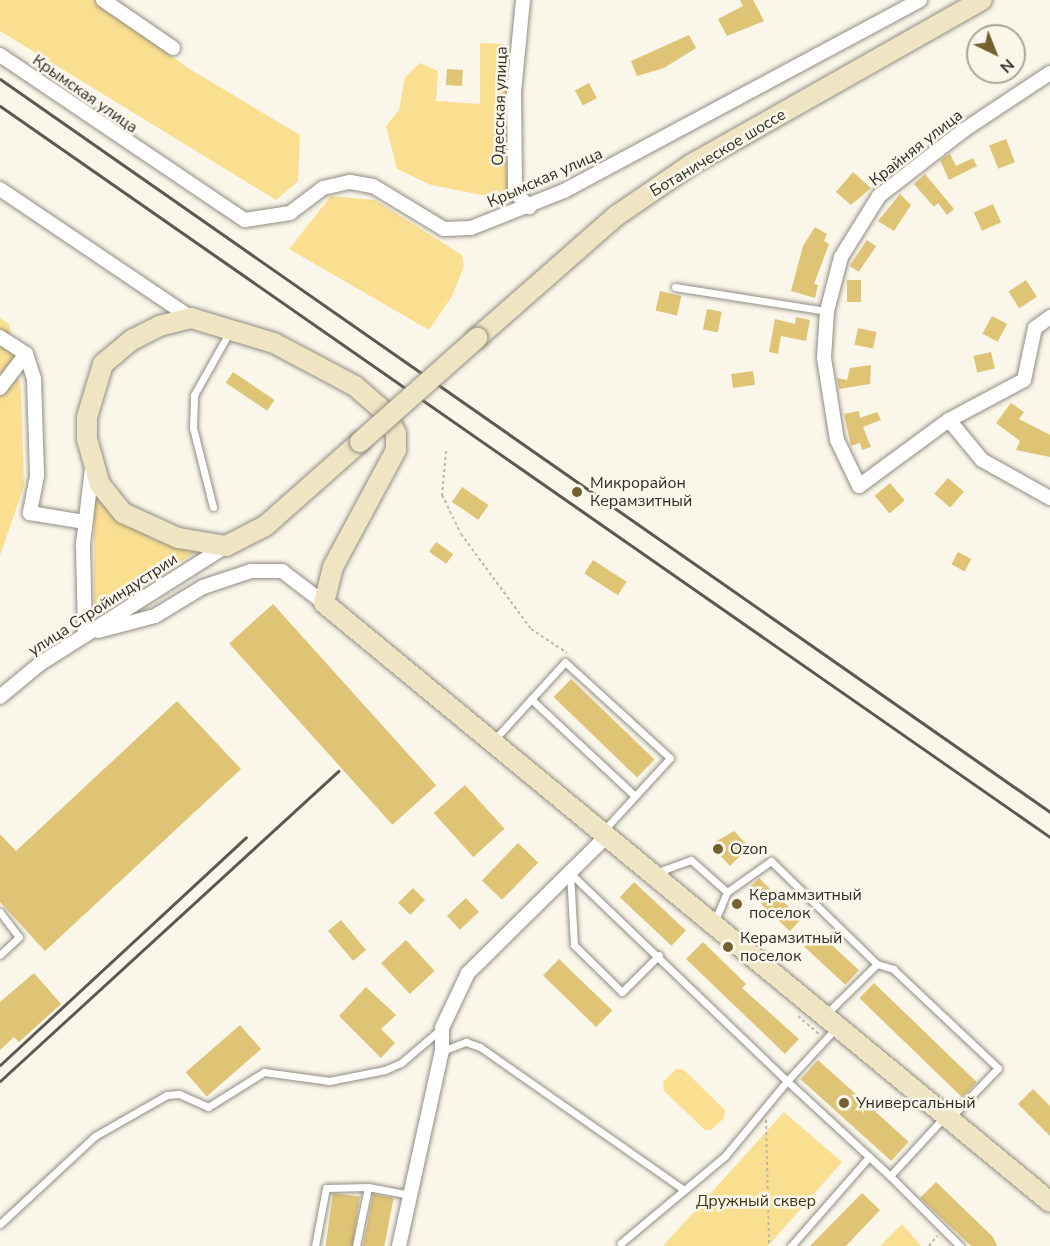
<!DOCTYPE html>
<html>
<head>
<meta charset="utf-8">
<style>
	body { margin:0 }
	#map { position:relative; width:1050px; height:1246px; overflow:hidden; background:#faf6ea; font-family:"Nunito Sans",sans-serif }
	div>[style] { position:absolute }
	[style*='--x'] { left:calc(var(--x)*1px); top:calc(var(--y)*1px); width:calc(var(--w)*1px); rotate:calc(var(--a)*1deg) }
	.green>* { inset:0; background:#fadf91 }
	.building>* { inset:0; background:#dfc475; transform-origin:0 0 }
	.path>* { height:2px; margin-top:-1px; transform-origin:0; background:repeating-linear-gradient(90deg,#bbb7ae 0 3px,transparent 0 6px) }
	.roads { filter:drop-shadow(0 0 2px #908d82) drop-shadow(0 0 2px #908d82) }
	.lane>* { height:7px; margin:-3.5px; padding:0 3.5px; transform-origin:3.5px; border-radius:3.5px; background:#fff }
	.street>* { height:14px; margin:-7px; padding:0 7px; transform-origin:7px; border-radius:7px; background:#fff }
	.secondary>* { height:20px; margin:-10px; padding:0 10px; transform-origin:10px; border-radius:10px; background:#efe5c3 }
	.rail>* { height:3px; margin:-1.5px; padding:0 1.5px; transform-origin:1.5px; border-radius:1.5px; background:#5a5852 }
	.bridges { filter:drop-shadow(0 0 2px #908d82) drop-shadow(0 0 2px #908d82) }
	.secondary-bridge>* { height:20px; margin:-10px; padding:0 10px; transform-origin:10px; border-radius:10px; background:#efe5c3 }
	.dots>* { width:16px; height:16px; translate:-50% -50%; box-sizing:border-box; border:3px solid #faf6ea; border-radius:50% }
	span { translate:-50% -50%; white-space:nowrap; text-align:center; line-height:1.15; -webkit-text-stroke:5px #faf6ea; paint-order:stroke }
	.street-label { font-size:16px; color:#2f2d29 }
	.poi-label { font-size:16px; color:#2f2d29 }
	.left { translate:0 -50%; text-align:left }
	.park-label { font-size:16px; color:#413613 }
	.north { position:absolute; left:966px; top:24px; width:60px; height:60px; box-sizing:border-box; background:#faf6ea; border:2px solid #a9a69d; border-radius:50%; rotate:137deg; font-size:16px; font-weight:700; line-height:24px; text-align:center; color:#2f2d29 }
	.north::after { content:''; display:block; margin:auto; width:21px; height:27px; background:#736230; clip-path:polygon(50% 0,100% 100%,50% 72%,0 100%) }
</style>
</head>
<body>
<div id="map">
	<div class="green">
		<div style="clip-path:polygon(0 0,94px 0,188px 68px,300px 135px,298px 181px,276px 200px,0 31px)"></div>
		<div style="clip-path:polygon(480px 43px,503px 44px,510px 54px,509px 184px,502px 199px,431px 185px,397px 169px,386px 126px,399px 110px,405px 77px,420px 63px,438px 71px,436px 101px,480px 104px)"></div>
		<div style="clip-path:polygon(331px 196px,375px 200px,462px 255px,464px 266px,452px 296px,429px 330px,289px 249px)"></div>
		<div style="clip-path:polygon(0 318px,9px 324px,21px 390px,24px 486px,0 556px)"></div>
		<div style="clip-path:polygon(94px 497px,154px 540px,197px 551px,94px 618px)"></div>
		<div style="clip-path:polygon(676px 1069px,684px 1070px,725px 1110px,724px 1118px,711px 1130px,705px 1130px,664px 1091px,663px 1082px)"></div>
		<div style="clip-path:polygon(784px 1112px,842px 1162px,768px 1246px,663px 1246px)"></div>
		<div style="clip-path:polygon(902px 1224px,921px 1246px,880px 1246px)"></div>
	</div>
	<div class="building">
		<div style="clip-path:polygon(740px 0,753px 0,764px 21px,727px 36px,718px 19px,743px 6px)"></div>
		<div style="clip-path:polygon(689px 35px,696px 48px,664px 68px,637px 76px,631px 61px)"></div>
		<div style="left:447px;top:69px;width:16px;height:16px;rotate:4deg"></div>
		<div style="left:589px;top:83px;width:17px;height:16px;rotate:62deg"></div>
		<div style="left:1006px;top:139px;width:25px;height:18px;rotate:69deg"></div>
		<div style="clip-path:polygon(950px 154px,956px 166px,973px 158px,977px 166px,949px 180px,940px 160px)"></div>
		<div style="clip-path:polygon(853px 172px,871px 188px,851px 205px,836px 192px)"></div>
		<div style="clip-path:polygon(925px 174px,954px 209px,947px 215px,938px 203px,934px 207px,914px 184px)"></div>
		<div style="clip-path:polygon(900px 194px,911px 205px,894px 231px,878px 221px)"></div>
		<div style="left:993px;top:204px;width:20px;height:21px;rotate:66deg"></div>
		<div style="clip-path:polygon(815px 227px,827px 234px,824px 241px,829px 244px,814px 284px,818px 285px,815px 298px,791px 291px,803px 246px)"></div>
		<div style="left:867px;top:240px;width:11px;height:31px;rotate:34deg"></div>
		<div style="left:847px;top:280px;width:14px;height:22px"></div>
		<div style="left:1026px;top:280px;width:20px;height:21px;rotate:57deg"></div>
		<div style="left:660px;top:291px;width:22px;height:20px;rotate:13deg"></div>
		<div style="left:707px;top:309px;width:15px;height:21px;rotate:11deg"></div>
		<div style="left:992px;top:316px;width:17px;height:20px;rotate:28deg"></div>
		<div style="clip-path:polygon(796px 317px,810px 320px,806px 341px,781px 336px,778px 354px,769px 352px,775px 319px,795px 324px)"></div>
		<div style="left:858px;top:328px;width:19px;height:17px;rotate:12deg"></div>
		<div style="left:991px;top:352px;width:17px;height:18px;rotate:77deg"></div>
		<div style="clip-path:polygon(871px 365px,870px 384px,839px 389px,837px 378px,847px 380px,850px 368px)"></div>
		<div style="left:753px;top:371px;width:14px;height:22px;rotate:82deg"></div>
		<div style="left:233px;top:372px;width:50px;height:13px;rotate:34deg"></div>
		<div style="clip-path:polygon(1011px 403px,1024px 412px,1019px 419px,1050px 435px,1050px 457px,1016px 450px,1020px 441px,996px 423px)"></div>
		<div style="clip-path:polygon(859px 411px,860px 418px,877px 412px,881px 420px,863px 427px,871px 447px,862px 450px,860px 443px,851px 446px,844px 414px)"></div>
		<div style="left:948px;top:478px;width:21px;height:21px;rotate:41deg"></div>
		<div style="left:890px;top:483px;width:23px;height:20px;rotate:50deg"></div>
		<div style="left:462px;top:487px;width:32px;height:18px;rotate:34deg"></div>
		<div style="left:436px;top:542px;width:21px;height:12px;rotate:35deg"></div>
		<div style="left:958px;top:552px;width:15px;height:14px;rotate:28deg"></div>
		<div style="left:593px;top:560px;width:40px;height:16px;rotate:33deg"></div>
		<div style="left:273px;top:604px;width:244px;height:59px;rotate:48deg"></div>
		<div style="left:571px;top:679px;width:116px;height:25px;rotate:44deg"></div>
		<div style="clip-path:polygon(177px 701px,241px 769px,45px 951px,0 902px,0 834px,16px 851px)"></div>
		<div style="left:465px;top:785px;width:59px;height:42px;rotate:48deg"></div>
		<div style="clip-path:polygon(734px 831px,749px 847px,730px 866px,714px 849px,718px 846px,715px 842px)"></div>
		<div style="left:518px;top:843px;width:28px;height:52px;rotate:44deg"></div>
		<div style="left:759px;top:878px;width:59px;height:17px;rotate:44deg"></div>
		<div style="left:634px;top:882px;width:71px;height:21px;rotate:43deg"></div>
		<div style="left:413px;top:888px;width:17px;height:21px;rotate:45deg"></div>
		<div style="left:466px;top:898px;width:19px;height:26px;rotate:47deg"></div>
		<div style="left:341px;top:920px;width:39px;height:17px;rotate:50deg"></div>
		<div style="left:818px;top:932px;width:56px;height:20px;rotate:43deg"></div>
		<div style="left:406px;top:940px;width:42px;height:34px;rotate:47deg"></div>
		<div style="clip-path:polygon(703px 942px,746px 984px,742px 988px,799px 1039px,785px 1054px,686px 959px)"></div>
		<div style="left:559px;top:959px;width:74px;height:23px;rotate:44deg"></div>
		<div style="clip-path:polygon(34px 973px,61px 1004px,19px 1042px,14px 1037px,0 1050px,0 1002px)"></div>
		<div style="left:874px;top:983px;width:143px;height:21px;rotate:44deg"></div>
		<div style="clip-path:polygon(366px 987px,396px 1015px,381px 1029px,395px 1043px,381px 1058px,339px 1016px)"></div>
		<div style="left:240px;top:1025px;width:32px;height:72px;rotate:49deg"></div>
		<div style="left:818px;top:1060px;width:122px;height:26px;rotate:42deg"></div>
		<div style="clip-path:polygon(1033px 1089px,1050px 1106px,1050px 1136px,1018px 1104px)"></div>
		<div style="clip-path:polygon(936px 1182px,993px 1237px,997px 1246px,971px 1246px,920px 1198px)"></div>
		<div style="left:333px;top:1193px;width:27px;height:54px;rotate:8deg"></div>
		<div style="clip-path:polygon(862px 1193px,880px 1210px,846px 1246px,810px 1246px)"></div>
		<div style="left:373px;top:1194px;width:21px;height:53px;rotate:11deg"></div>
	</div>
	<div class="path">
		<div style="--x:446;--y:451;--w:44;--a:95.2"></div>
		<div style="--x:442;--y:495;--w:43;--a:64"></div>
		<div style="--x:461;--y:534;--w:118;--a:53.6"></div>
		<div style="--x:531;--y:629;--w:43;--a:33.7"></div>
		<div style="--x:798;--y:1016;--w:28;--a:41"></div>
		<div style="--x:766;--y:1120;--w:126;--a:88.6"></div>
		<div style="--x:929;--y:1246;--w:13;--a:-51"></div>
	</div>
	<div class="roads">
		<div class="lane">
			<div style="--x:675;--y:287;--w:154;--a:9"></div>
			<div style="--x:213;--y:507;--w:81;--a:-104.2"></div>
			<div style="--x:193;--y:428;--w:33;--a:-88"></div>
			<div style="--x:194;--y:395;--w:71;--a:-60.6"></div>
			<div style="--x:531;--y:699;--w:142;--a:43"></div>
			<div style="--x:494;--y:740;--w:105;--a:-47.7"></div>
			<div style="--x:565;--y:662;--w:142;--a:42.4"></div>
			<div style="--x:670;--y:758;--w:98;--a:132.5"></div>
			<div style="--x:570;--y:873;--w:301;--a:43.8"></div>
			<div style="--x:787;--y:1081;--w:97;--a:129.6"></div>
			<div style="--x:725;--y:1156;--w:136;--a:140.1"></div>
			<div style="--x:570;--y:873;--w:72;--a:86.8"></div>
			<div style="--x:574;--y:945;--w:67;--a:44.4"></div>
			<div style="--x:622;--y:992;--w:52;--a:-45"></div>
			<div style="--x:655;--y:873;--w:38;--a:-20"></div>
			<div style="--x:691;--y:860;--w:48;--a:41.6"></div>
			<div style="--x:727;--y:892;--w:34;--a:113"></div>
			<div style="--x:727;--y:892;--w:54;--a:-35.2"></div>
			<div style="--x:771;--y:861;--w:148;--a:44.2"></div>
			<div style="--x:877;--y:964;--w:71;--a:135.6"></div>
			<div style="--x:0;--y:912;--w:31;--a:53"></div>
			<div style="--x:19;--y:937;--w:26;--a:137"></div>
			<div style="--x:877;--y:964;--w:17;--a:17"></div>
			<div style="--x:893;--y:969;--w:144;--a:43.3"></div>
			<div style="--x:998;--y:1068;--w:69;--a:133.8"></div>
			<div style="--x:835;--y:1029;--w:71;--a:132.7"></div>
			<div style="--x:787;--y:1081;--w:140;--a:42.7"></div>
			<div style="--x:890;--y:1176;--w:80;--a:-47.5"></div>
			<div style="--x:442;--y:1051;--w:26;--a:-21"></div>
			<div style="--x:466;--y:1042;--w:15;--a:20"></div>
			<div style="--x:480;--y:1047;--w:248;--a:35"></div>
			<div style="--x:890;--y:1176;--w:99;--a:45"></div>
			<div style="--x:0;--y:1224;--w:129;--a:-42.8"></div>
			<div style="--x:95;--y:1136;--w:83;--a:-29.7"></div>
			<div style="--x:167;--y:1095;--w:12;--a:-5"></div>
			<div style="--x:179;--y:1094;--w:32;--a:24"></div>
			<div style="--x:208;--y:1107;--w:66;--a:-32"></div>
			<div style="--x:264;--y:1072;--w:66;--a:7.9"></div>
			<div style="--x:329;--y:1081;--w:57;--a:-11.1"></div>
			<div style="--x:385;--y:1070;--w:17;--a:-24"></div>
			<div style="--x:401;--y:1063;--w:54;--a:-40.5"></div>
			<div style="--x:315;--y:1246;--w:59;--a:-79.3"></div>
			<div style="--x:326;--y:1188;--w:42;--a:-1.4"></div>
			<div style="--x:356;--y:1246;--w:60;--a:-78.5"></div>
			<div style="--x:368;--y:1187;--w:43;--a:10.8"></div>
			<div style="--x:791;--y:1246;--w:118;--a:-48.8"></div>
		</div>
		<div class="street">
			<div style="--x:103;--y:0;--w:85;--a:34.4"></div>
			<div style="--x:523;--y:0;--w:91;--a:95.6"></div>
			<div style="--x:514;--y:91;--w:101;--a:89.4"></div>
			<div style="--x:515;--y:192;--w:21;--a:47"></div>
			<div style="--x:0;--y:55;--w:295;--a:34"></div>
			<div style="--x:245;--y:220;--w:46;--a:-8.8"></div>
			<div style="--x:290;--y:213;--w:41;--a:-37.1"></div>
			<div style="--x:323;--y:188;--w:28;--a:-13"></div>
			<div style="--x:350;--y:182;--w:23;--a:10"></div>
			<div style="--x:373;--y:186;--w:83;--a:31.2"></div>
			<div style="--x:444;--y:229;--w:27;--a:-2"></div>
			<div style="--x:471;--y:228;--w:100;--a:-21.7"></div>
			<div style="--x:564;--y:191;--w:404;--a:-28.2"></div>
			<div style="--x:1050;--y:73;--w:103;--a:146.5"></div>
			<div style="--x:964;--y:130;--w:108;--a:142.2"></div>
			<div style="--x:879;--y:196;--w:72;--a:121.9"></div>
			<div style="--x:841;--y:257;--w:56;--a:104.5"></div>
			<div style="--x:827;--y:311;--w:47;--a:93.7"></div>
			<div style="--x:824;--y:358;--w:83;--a:81"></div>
			<div style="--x:837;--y:440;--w:51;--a:64.4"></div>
			<div style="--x:859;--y:486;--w:112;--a:-36.3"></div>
			<div style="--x:949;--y:420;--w:85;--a:-28.1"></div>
			<div style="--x:1024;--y:380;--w:53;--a:-78.1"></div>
			<div style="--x:1035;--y:328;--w:19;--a:-36"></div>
			<div style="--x:0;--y:189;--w:230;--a:34"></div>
			<div style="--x:0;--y:337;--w:31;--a:33"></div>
			<div style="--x:26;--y:354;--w:26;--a:72"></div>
			<div style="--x:34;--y:379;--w:97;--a:88.2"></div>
			<div style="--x:37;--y:476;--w:38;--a:101"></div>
			<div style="--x:30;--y:513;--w:56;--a:9.3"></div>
			<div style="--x:0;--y:388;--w:43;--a:-52.6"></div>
			<div style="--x:949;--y:420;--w:52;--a:50.5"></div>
			<div style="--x:982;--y:460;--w:78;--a:29.2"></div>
			<div style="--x:98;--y:631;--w:59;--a:-14.7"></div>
			<div style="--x:155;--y:616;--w:56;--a:-31.1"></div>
			<div style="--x:203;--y:587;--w:51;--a:-18.4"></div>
			<div style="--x:251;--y:571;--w:31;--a:0"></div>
			<div style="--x:282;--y:571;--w:53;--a:37.3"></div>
			<div style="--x:85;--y:634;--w:90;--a:-91.3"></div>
			<div style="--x:83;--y:544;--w:76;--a:-83.2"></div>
			<div style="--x:0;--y:697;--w:53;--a:-39.7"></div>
			<div style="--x:41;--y:663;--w:219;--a:-32.3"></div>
			<div style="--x:399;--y:1246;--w:200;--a:-77.6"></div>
			<div style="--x:442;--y:1051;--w:23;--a:-90"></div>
			<div style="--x:442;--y:1028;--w:61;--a:-64.7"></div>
			<div style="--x:468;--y:973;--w:185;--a:-44.6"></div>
			<div style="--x:600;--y:843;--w:14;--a:-73"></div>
		</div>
		<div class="secondary">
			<div style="--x:477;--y:338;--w:185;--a:-41.3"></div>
			<div style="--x:616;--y:216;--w:92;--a:-34.4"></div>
			<div style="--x:692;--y:164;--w:333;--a:-29.5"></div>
			<div style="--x:360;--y:442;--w:127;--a:138.5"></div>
			<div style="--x:265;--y:526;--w:44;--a:152.9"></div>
			<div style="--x:226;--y:546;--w:49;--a:-170.5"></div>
			<div style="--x:178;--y:538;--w:60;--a:-155.6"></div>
			<div style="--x:123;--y:513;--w:36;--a:-129"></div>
			<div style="--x:100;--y:485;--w:48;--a:-105.8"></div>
			<div style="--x:87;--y:439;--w:22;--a:-90"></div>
			<div style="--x:87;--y:417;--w:55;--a:-73.2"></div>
			<div style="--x:103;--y:364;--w:38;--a:-40"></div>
			<div style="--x:132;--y:340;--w:30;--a:-27"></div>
			<div style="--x:159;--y:326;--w:33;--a:-14"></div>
			<div style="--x:191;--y:318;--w:87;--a:16.8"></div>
			<div style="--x:274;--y:343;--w:92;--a:28"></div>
			<div style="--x:355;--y:386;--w:38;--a:41"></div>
			<div style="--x:384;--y:411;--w:26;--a:62"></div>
			<div style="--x:396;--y:434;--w:16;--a:90"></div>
			<div style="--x:396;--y:450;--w:133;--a:118.3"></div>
			<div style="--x:333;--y:567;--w:37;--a:104"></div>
			<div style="--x:324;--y:603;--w:941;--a:39.52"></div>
		</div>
	</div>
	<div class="rail">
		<div style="--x:0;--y:79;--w:1281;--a:34.92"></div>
		<div style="--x:0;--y:106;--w:1279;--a:34.85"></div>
		<div style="--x:0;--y:1065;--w:335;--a:-42.8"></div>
		<div style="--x:0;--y:1081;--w:459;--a:-42.5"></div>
	</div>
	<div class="bridges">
		<div class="secondary-bridge">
			<div style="--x:360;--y:442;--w:157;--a:-41.6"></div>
		</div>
	</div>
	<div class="dots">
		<div style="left:577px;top:492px;background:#736230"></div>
		<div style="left:718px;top:849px;background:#736230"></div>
		<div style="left:737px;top:904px;background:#736230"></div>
		<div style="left:728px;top:947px;background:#736230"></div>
		<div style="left:844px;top:1103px;background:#736230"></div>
	</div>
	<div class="street-label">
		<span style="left:85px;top:94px;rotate:35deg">Крымская улица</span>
		<span style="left:500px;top:106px;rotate:-88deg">Одесская улица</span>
		<span style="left:916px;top:148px;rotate:-38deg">Крайняя улица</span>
		<span style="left:718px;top:153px;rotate:-31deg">Ботаническое шоссе</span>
		<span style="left:545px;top:178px;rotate:-24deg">Крымская улица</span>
		<span style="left:103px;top:605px;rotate:-33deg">улица Стройиндустрии</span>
	</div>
	<div class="poi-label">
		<span class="left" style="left:590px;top:492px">Микрорайон<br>Керамзитный</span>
		<span class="left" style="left:730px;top:849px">Ozon</span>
		<span class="left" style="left:749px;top:904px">Кераммзитный<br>поселок</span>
		<span class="left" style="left:740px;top:947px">Керамзитный<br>поселок</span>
		<span class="left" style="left:856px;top:1103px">Универсальный</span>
	</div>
	<div class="park-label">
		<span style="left:756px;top:1201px">Дружный сквер</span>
	</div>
	<div class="north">N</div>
</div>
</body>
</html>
